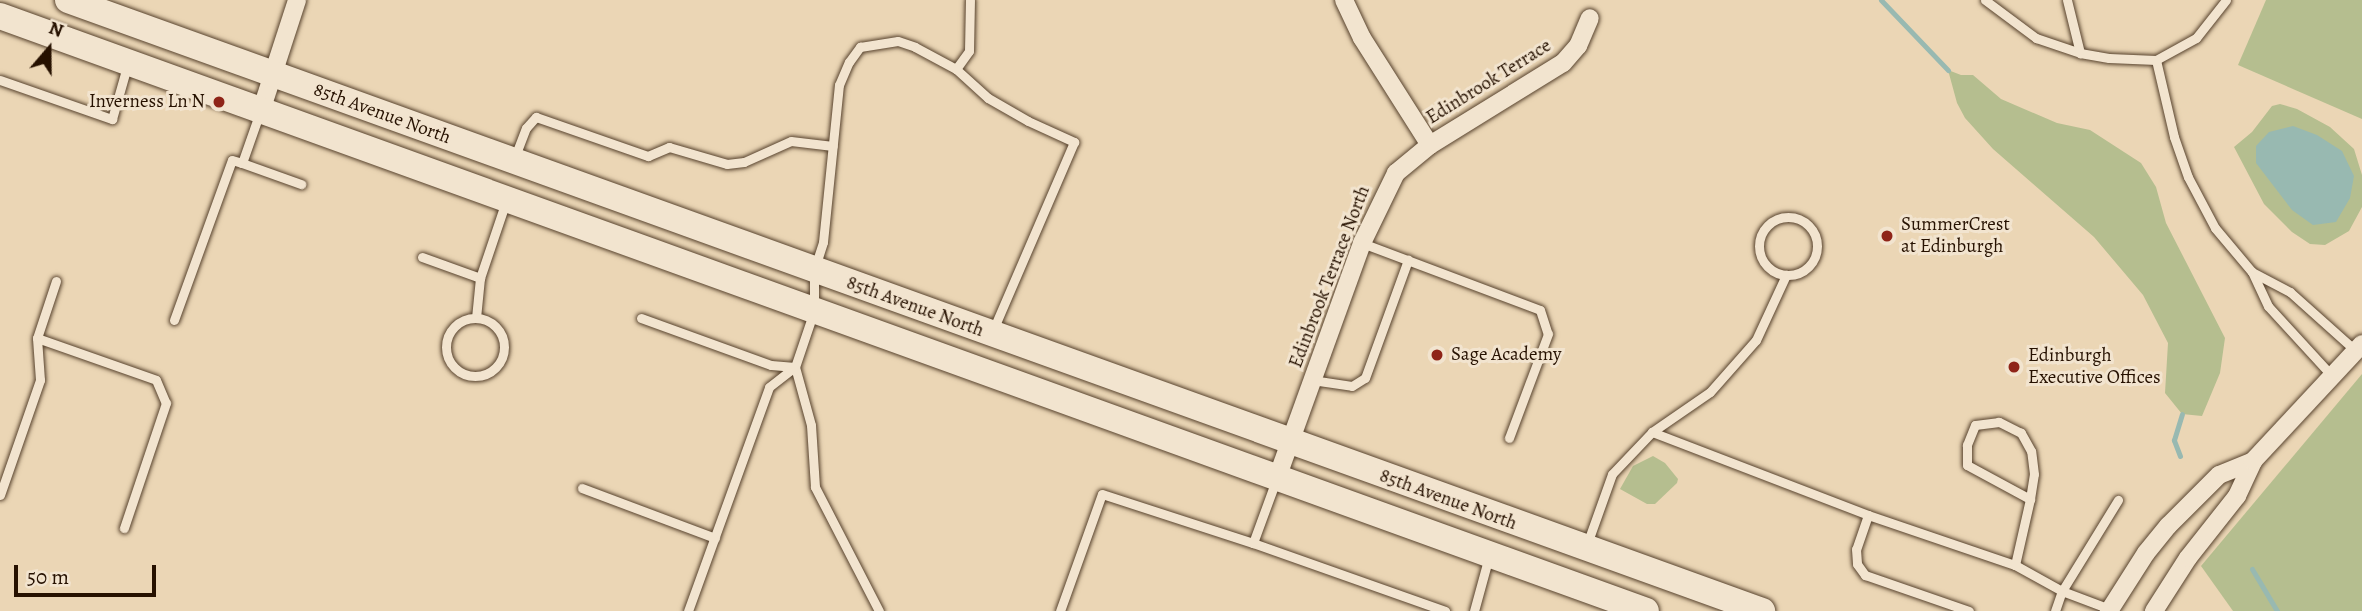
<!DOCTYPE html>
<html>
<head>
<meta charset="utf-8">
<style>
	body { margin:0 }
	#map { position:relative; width:2362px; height:611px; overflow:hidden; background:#ebd6b5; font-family:Alegreya,serif }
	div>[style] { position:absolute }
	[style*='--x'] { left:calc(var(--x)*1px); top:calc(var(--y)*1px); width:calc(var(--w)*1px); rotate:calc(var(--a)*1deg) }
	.green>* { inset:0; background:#b5be8f }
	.water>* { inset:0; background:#98b9b1 }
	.stream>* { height:5px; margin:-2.5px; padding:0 2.5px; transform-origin:2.5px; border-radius:2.5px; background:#98b9b1 }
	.roads { filter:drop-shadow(0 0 2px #57422d) drop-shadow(0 0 2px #57422d) }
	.lane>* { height:9px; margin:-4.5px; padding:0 4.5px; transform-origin:4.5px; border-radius:4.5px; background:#f2e4cf }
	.lane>.ring { margin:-4.5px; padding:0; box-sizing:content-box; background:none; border:9px solid #f2e4cf; border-radius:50% }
	.street>* { height:18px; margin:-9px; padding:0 9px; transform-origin:9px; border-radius:9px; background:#f2e4cf }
	.secondary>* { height:26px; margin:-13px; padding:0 13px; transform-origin:13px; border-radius:13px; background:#f2e4cf }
	.dots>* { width:19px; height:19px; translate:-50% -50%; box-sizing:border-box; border:4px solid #f2e4cf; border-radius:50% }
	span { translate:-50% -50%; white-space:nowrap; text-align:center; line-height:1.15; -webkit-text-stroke:6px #f2e4cf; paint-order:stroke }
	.street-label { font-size:19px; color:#261100 }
	.poi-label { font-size:19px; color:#261100 }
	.right { translate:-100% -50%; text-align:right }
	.left { translate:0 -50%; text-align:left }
	.north { position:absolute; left:14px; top:14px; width:70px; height:70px; -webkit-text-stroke:5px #f2e4cf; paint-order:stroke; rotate:20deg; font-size:19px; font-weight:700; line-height:28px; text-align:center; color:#261100 }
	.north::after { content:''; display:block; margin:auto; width:24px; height:32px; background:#261100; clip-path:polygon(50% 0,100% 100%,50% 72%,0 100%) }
	.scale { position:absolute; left:14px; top:565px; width:142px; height:32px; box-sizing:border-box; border:4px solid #261100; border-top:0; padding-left:9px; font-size:21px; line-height:24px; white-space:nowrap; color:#261100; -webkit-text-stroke:5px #f2e4cf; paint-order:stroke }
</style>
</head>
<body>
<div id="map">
	<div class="green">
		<div style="clip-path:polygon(2266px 0,2362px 0,2362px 119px,2238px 65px)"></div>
		<div style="clip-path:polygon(1948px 70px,1961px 75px,1973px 75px,2001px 99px,2057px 123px,2090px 130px,2141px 163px,2156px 187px,2166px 223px,2225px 338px,2220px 373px,2202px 416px,2182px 414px,2165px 393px,2168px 343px,2143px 295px,2094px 237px,1993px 149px,1965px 118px,1957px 103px)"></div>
		<div style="clip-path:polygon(2280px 104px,2297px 109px,2330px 127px,2354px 149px,2362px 175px,2362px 207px,2349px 231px,2325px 245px,2310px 244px,2292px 232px,2264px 204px,2234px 147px,2252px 132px,2272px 106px)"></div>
		<div style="clip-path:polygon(2362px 374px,2362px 611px,2233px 611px,2201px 566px)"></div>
		<div style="clip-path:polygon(1653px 456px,1665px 463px,1678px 479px,1677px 483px,1655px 504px,1647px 504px,1620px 489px,1633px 466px)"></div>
	</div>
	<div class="water">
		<div style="clip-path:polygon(2293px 126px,2317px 135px,2342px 151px,2354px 176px,2350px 198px,2336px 222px,2313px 225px,2292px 210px,2256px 163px,2256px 146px,2269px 132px)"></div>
	</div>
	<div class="stream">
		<div style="--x:1881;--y:0;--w:97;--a:46.3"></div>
		<div style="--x:2180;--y:456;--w:17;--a:-111"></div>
		<div style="--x:2174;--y:440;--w:27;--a:-73"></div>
		<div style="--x:2252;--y:569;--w:49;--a:59.2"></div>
	</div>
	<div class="roads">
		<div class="lane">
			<div style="--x:1985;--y:0;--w:64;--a:36.7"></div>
			<div style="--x:2036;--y:38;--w:46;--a:18.8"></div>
			<div style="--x:2080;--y:53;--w:29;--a:10"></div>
			<div style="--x:2109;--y:58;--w:47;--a:2.4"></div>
			<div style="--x:2067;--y:0;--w:55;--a:76.2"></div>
			<div style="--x:2226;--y:0;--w:48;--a:128.3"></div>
			<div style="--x:2196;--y:38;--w:46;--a:151.2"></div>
			<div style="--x:2156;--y:60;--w:79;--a:76.8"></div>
			<div style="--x:2174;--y:137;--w:42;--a:70.7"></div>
			<div style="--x:2188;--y:177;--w:58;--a:62.1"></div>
			<div style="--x:2215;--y:228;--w:57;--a:49.9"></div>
			<div style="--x:956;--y:69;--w:22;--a:-54"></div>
			<div style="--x:969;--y:51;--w:51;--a:-88.9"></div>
			<div style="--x:0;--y:80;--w:119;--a:19.2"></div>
			<div style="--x:112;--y:119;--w:58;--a:-74.1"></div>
			<div style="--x:514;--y:159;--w:33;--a:-69"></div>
			<div style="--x:526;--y:128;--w:15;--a:-48"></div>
			<div style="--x:536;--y:117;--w:119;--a:19.2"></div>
			<div style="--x:648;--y:156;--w:23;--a:-23"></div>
			<div style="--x:669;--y:147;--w:60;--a:16.3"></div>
			<div style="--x:727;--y:164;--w:17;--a:-7"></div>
			<div style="--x:744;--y:162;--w:51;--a:-24.1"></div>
			<div style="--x:791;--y:141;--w:42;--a:6.8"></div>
			<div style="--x:242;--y:163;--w:63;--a:19.6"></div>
			<div class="ring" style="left:1759px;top:217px;width:49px;height:49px"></div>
			<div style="--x:1362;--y:243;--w:190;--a:20.6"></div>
			<div style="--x:1540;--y:310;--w:25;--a:72"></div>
			<div style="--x:1548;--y:334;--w:111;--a:110.6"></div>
			<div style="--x:422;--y:257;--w:62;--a:19.9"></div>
			<div style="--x:480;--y:278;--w:81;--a:-71.3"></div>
			<div style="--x:56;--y:281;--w:60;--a:108.4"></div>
			<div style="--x:37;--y:338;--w:126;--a:19.4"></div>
			<div style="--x:156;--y:380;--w:25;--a:67"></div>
			<div style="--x:166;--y:403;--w:132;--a:108.6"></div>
			<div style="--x:476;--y:318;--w:40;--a:-84.3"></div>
			<div style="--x:641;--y:318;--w:138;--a:19.9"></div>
			<div style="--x:771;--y:365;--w:24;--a:5"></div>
			<div class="ring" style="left:446px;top:318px;width:49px;height:49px"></div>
			<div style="--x:174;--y:320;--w:170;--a:-70.1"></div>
			<div style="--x:232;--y:160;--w:10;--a:17"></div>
			<div style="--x:242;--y:163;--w:54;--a:-70.6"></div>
			<div style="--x:2333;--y:377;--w:96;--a:-132.5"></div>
			<div style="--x:2268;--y:306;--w:38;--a:-115"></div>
			<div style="--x:2252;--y:272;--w:43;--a:27.8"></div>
			<div style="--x:2290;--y:292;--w:89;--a:41.8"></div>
			<div style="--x:1312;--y:380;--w:40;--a:8.5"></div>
			<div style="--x:1352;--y:386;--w:15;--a:-32"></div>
			<div style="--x:1365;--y:378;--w:126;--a:-70"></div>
			<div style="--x:1652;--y:432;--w:231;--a:21"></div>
			<div style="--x:1868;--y:515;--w:155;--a:18.8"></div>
			<div style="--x:2015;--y:565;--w:54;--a:29"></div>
			<div style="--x:2062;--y:591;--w:51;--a:20.6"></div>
			<div style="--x:582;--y:488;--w:142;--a:20.6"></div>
			<div style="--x:0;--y:495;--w:122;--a:-70.8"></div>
			<div style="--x:40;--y:380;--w:42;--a:-94.1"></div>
			<div style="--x:1868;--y:515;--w:36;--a:109"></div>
			<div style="--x:1856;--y:549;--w:15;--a:86"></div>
			<div style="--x:1857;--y:564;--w:14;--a:54"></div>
			<div style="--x:1865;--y:575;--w:110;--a:19.1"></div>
			<div style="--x:1253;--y:543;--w:204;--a:19.5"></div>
			<div style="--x:1587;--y:544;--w:74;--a:-70.3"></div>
			<div style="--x:1612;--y:474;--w:58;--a:-46.4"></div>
			<div style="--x:1652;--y:432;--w:70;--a:-34.6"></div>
			<div style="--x:1710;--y:392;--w:69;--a:-48.5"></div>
			<div style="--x:1756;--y:340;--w:72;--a:-65.2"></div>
			<div style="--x:2015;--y:565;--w:68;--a:-77.2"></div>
			<div style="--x:2030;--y:499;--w:25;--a:-81"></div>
			<div style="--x:2034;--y:474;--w:23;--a:-97"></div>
			<div style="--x:2031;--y:451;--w:21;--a:-119"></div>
			<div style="--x:2021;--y:433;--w:25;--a:-153"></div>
			<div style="--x:1999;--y:422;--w:24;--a:173"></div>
			<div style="--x:1975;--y:425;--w:22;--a:112"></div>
			<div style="--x:1967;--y:445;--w:20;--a:90"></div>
			<div style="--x:1967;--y:465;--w:72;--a:28.4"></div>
			<div style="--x:688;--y:611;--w:238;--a:-70.1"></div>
			<div style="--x:769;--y:387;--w:33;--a:-38"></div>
			<div style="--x:879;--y:611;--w:140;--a:-117.3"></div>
			<div style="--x:815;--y:487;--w:62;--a:-93.7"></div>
			<div style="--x:811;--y:425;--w:60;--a:-105.4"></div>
			<div style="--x:795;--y:367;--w:59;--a:-71.3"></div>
			<div style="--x:814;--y:311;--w:41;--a:-90"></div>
			<div style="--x:814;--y:270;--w:29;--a:-72"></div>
			<div style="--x:823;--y:242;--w:158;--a:-84.2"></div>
			<div style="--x:839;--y:85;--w:25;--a:-67"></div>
			<div style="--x:849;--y:62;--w:19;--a:-54"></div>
			<div style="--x:860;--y:47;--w:38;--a:-9"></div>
			<div style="--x:898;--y:41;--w:18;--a:19"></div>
			<div style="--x:915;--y:47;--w:47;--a:28.2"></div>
			<div style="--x:956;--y:69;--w:43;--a:42.2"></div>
			<div style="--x:988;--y:98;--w:46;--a:29.9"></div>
			<div style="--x:1028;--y:121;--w:51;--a:24.5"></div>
			<div style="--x:1074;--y:142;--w:205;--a:113.3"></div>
			<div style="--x:1060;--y:611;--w:124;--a:-70.3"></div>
			<div style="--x:1102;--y:494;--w:159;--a:18"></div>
			<div style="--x:1253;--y:543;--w:67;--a:-69.9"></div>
			<div style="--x:1474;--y:611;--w:57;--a:-74.7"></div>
			<div style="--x:2055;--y:611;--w:21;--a:-71"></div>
			<div style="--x:2062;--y:591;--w:107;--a:-58.4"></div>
		</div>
		<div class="street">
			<div style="--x:1344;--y:0;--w:42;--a:64.7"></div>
			<div style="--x:1362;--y:38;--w:127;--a:57.6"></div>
			<div style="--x:261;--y:111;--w:117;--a:-72"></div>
			<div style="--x:1277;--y:478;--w:250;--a:-70.1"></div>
			<div style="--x:1362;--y:243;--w:78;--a:-64.1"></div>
			<div style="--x:1396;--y:173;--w:44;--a:-39.5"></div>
			<div style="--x:1430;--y:145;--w:156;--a:-31.7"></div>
			<div style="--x:1563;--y:63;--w:23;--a:-49"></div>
			<div style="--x:1578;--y:46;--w:30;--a:-67"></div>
			<div style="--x:2109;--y:611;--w:69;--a:-57.5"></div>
			<div style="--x:2146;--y:553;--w:35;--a:-51"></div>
			<div style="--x:2168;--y:526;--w:72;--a:-45"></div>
			<div style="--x:2219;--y:475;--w:37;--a:-22"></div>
			<div style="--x:2154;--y:611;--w:63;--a:-57.3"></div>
			<div style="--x:2188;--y:558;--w:79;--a:-51.7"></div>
			<div style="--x:2237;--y:496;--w:38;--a:-65"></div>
			<div style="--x:2253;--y:461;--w:160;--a:-47"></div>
		</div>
		<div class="secondary">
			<div style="--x:68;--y:0;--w:1801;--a:19.83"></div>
			<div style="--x:0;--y:16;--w:1750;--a:19.87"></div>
		</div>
	</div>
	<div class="dots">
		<div style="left:219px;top:102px;background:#8f2418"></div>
		<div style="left:1887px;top:236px;background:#8f2418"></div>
		<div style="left:1437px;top:355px;background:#8f2418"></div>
		<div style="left:2014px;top:367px;background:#8f2418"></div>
	</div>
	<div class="street-label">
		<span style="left:1489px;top:82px;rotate:-32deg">Edinbrook Terrace</span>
		<span style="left:382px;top:114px;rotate:20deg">85th Avenue North</span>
		<span style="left:1330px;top:277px;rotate:-69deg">Edinbrook Terrace North</span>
		<span style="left:915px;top:307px;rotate:20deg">85th Avenue North</span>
		<span style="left:1448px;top:500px;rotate:20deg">85th Avenue North</span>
	</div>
	<div class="poi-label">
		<span class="right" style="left:205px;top:102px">Inverness Ln N</span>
		<span class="left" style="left:1901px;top:236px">SummerCrest<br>at Edinburgh</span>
		<span class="left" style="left:1451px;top:355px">Sage Academy</span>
		<span class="left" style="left:2028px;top:367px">Edinburgh<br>Executive Offices</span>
	</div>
	<div class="north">N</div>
	<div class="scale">50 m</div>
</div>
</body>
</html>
